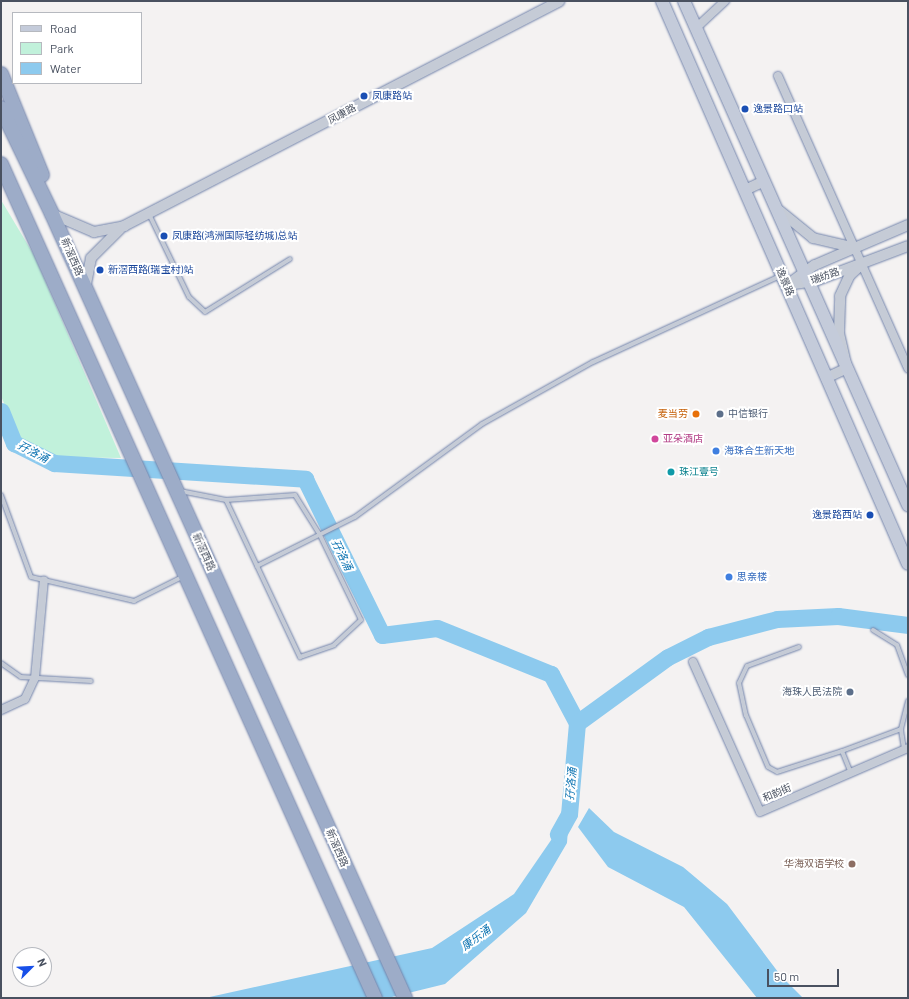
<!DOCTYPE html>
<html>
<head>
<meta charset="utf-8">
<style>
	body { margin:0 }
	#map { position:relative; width:909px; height:999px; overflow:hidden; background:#f4f2f2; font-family:Barlow,"Noto Sans SC",sans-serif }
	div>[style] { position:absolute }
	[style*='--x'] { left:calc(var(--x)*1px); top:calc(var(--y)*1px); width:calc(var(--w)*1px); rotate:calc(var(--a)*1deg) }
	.green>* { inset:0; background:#c1f1db }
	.water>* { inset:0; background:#8dcaee }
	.river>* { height:17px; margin:-8.5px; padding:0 8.5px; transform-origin:8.5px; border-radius:8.5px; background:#8dcaee }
	.roads { filter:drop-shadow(0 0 1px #7485ac) drop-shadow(0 0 1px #7485ac) }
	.service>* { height:4px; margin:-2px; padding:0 2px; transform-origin:2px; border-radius:2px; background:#c5cbd6 }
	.minor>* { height:8px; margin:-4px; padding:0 4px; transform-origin:4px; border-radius:4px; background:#c5cbd6 }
	.tertiary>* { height:10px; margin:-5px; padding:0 5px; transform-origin:5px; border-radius:5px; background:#c5cbd6 }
	.secondary>* { height:12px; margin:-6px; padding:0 6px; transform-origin:6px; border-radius:6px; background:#c4cbda }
	.trunk>* { height:14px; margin:-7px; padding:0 7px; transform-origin:7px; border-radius:7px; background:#9dacc8 }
	.dots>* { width:11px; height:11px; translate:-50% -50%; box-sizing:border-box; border:2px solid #fff; border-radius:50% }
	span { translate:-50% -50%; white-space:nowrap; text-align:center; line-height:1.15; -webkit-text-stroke:4px #fff; paint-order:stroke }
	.transit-label { font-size:10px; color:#164399 }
	.left { translate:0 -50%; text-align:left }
	.right { translate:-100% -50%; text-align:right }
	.street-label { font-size:10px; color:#495160 }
	.food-label { font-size:10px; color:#c56008 }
	.service-label { font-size:10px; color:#4e5e75 }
	.hotel-label { font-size:10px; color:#b23c85 }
	.shop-label { font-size:10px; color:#366cbe }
	.culture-label { font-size:10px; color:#0d838f }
	.education-label { font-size:10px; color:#785e54 }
	.water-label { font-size:11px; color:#0a72b1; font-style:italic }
	.frame { position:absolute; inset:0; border:2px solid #495160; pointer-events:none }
	.legend { position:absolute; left:12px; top:12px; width:130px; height:72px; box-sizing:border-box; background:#fff; border:1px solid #b6b9bf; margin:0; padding:5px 7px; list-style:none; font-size:12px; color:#495160 }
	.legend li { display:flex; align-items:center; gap:8px; height:20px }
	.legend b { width:20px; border:1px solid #b6b9bf }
	.north { position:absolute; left:12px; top:947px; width:40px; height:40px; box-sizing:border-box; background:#fff; border:1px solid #b6b9bf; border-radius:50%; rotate:66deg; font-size:11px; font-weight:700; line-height:16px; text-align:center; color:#495160 }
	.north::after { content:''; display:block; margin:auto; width:14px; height:18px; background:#174fe9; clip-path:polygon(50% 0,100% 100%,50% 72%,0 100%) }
	.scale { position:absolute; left:767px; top:969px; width:72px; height:18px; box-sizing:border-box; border:2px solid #495160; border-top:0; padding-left:5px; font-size:12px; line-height:14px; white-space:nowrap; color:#495160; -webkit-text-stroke:3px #fff; paint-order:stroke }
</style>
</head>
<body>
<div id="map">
	<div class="green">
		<div style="clip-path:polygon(1px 200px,34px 255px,121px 458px,54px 457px,18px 436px,1px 396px)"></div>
	</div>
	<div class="water">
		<div style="clip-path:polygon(589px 808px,614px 832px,683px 867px,727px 904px,781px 976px,803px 998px,757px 998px,684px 907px,608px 867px,578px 827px)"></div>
		<div style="clip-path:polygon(569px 814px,567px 843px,526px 913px,445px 984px,388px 998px,205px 998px,432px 948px,514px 894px)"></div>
	</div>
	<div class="river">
		<div style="--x:1;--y:411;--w:35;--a:68"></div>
		<div style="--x:14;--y:443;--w:45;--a:26.6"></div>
		<div style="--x:54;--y:463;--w:252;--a:3.6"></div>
		<div style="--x:305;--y:479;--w:174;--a:63.7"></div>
		<div style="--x:382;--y:635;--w:55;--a:-7.3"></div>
		<div style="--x:437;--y:628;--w:123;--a:22"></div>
		<div style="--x:551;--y:674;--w:55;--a:62"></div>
		<div style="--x:577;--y:723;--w:91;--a:95"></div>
		<div style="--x:569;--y:814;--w:23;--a:119"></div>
		<div style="--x:577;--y:723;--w:112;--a:-36"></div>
		<div style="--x:668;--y:657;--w:45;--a:-26.6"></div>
		<div style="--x:708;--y:637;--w:71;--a:-14.6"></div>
		<div style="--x:777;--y:619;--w:61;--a:-2.8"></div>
		<div style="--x:838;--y:616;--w:71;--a:7.3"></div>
	</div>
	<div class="roads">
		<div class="service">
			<div style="--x:149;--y:214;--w:92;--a:64.3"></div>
			<div style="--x:189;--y:297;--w:22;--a:43"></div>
			<div style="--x:205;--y:312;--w:100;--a:-31.9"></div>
			<div style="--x:180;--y:491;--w:47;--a:11.1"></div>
			<div style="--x:226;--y:500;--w:174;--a:64.8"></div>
			<div style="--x:300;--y:657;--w:36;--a:-19"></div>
			<div style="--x:334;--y:645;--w:37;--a:-43"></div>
			<div style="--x:361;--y:620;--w:94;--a:-115.8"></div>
			<div style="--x:320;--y:535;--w:47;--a:-122"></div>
			<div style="--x:295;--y:495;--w:69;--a:175.9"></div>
			<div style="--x:1;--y:495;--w:87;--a:69.9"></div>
			<div style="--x:31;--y:577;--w:106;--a:13.1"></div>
			<div style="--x:134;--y:601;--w:56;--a:-26.6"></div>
			<div style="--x:257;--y:566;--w:110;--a:-26.6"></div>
			<div style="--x:355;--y:517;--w:157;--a:-36.2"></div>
			<div style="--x:482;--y:424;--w:127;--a:-29.2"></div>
			<div style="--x:593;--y:362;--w:206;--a:-24.7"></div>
			<div style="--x:873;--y:630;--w:28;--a:32"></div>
			<div style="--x:897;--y:645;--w:32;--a:70"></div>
			<div style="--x:799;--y:647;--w:55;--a:159.9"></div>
			<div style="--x:747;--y:666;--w:19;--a:115"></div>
			<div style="--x:739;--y:683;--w:33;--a:78"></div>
			<div style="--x:746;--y:715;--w:56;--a:67.1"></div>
			<div style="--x:768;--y:767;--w:10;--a:29"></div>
			<div style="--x:777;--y:772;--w:68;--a:-17.9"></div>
			<div style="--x:842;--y:751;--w:24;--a:68"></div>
			<div style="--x:1;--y:663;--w:24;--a:35"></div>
			<div style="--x:21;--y:677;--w:70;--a:3.3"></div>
			<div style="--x:904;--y:749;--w:20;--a:-99"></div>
			<div style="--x:901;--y:729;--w:29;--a:-76"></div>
			<div style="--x:842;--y:751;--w:63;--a:-20.4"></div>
		</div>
		<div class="minor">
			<div style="--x:696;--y:28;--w:40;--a:-43"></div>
			<div style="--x:778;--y:76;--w:320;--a:66"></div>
			<div style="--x:693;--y:662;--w:164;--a:65.9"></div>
			<div style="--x:760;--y:812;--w:161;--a:-23.4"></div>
			<div style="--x:1;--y:710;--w:26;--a:-25"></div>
			<div style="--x:25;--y:699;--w:23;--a:-65"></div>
			<div style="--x:35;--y:678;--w:98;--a:-84.8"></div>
		</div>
		<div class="tertiary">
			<div style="--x:745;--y:190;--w:21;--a:-25"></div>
			<div style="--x:780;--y:211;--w:43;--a:39.3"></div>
			<div style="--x:813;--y:238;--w:40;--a:13"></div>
			<div style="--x:52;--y:214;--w:46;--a:23.2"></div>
			<div style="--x:94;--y:232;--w:31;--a:-11"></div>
			<div style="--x:124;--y:226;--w:490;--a:-27.3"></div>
			<div style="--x:86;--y:284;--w:26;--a:-79"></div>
			<div style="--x:91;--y:258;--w:41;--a:-45"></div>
			<div style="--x:787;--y:285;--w:34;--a:-36"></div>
			<div style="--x:815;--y:265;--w:101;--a:-23.3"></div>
			<div style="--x:787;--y:285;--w:28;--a:-8"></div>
			<div style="--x:815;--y:281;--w:99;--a:-20.6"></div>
			<div style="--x:826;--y:378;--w:23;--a:-25"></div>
			<div style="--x:847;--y:368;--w:37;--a:-103"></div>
			<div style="--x:839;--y:332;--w:36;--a:-88"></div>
			<div style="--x:840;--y:296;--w:23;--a:-65"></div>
			<div style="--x:850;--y:275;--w:18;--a:-43"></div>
		</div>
		<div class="secondary">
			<div style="--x:662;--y:1;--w:614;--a:66.4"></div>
			<div style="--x:684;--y:1;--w:552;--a:66.04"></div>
		</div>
		<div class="trunk">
			<div style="--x:1;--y:74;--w:109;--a:67.9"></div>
			<div style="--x:1;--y:108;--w:118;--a:64.3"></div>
			<div style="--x:52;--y:214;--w:860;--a:65.76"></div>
			<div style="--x:1;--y:164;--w:914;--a:65.85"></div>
		</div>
	</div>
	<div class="dots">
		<div style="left:364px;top:96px;background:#1a4fb4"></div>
		<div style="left:745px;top:109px;background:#1a4fb4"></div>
		<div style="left:164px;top:236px;background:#1a4fb4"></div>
		<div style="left:100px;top:270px;background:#1a4fb4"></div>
		<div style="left:696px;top:414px;background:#e8710a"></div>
		<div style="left:720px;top:414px;background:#5c6f8a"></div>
		<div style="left:655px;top:439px;background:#d1479c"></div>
		<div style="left:716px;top:451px;background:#3f7fe0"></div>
		<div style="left:671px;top:472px;background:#0f9aa8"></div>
		<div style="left:870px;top:515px;background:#1a4fb4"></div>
		<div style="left:729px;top:577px;background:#3f7fe0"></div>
		<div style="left:850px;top:692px;background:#5c6f8a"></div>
		<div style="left:852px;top:864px;background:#8d6e63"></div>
	</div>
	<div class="transit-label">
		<span class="left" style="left:372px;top:96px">凤康路站</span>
		<span class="left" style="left:753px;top:109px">逸景路口站</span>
		<span class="left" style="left:172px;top:236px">凤康路(鸿洲国际轻纺城)总站</span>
		<span class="left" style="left:108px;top:270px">新滘西路(瑞宝村)站</span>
		<span class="right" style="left:862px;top:515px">逸景路西站</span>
	</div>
	<div class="street-label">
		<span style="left:342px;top:114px;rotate:-28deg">凤康路</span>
		<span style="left:72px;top:257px;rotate:66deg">新滘西路</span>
		<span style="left:825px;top:276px;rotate:-19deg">瑞纺路</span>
		<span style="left:785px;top:282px;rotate:67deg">逸景路</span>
		<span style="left:204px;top:552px;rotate:66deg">新滘西路</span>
		<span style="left:777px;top:793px;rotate:-23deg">和韵街</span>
		<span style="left:337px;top:848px;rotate:66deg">新滘西路</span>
	</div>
	<div class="food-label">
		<span class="right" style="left:688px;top:414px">麦当劳</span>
	</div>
	<div class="service-label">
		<span class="left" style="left:728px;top:414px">中信银行</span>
		<span class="right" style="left:842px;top:692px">海珠人民法院</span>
	</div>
	<div class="hotel-label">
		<span class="left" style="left:663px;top:439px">亚朵酒店</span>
	</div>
	<div class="shop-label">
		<span class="left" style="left:724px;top:451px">海珠合生新天地</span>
		<span class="left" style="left:737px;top:577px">思亲楼</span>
	</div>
	<div class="culture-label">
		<span class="left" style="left:679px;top:472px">珠江壹号</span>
	</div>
	<div class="education-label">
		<span class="right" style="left:844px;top:864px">华海双语学校</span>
	</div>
	<div class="water-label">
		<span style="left:33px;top:452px;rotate:28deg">孖洛涌</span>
		<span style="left:342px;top:555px;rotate:64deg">孖洛涌</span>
		<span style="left:571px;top:784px;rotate:-85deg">孖洛涌</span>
		<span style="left:476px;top:938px;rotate:-36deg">康乐涌</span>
	</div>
	<div class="frame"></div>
	<ul class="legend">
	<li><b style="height:5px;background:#c4cbda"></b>Road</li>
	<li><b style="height:11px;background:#c1f1db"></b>Park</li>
	<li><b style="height:11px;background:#8dcaee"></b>Water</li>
	</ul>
	<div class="north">N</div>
	<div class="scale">50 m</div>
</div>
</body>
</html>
